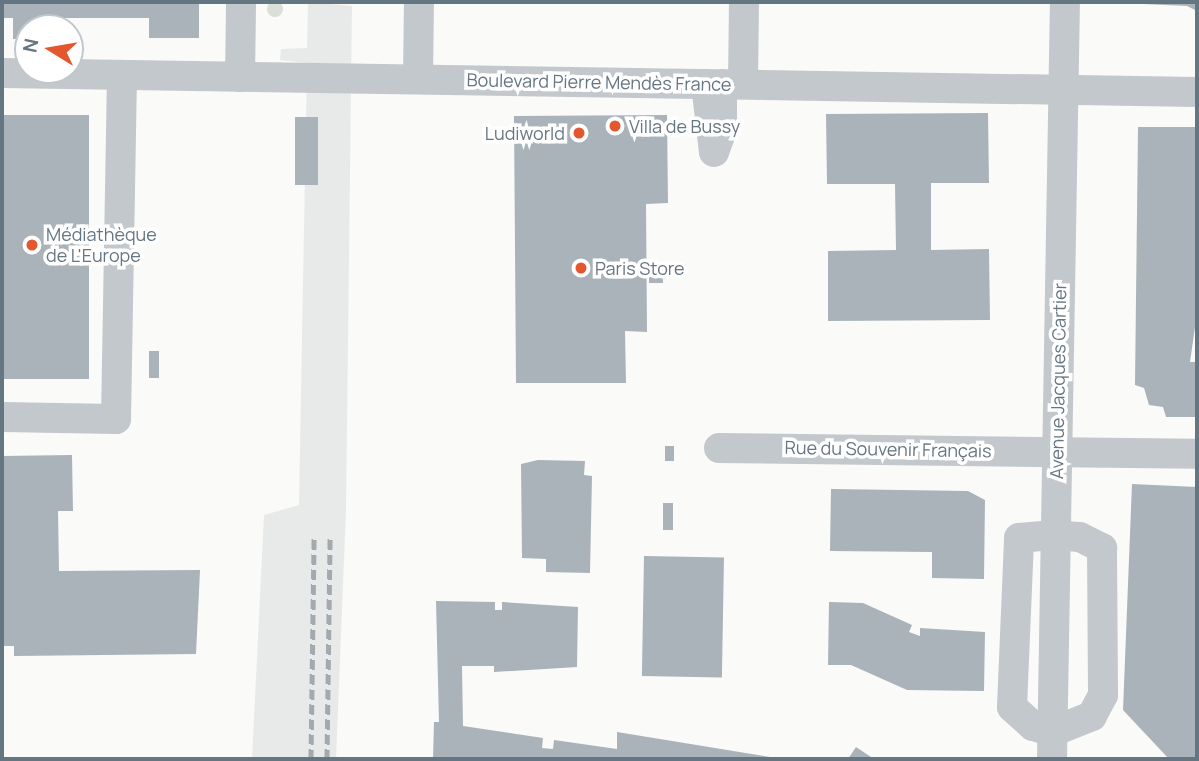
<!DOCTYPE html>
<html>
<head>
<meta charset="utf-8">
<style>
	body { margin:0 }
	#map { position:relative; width:1199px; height:761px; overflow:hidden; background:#fafaf8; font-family:Manrope,sans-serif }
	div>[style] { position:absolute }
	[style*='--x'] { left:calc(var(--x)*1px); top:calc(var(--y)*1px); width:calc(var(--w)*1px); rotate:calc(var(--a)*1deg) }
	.built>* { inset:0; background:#e8e9e9 }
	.green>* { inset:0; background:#dadfd7 }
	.round { border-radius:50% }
	.building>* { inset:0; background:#aab3b9; transform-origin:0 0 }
	.minor>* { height:30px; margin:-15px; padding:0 15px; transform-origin:15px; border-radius:15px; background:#c3c8cc }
	.rail>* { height:5px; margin-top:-2.5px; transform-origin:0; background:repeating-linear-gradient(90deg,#a2aab0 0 10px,transparent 0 15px) }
	.dots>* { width:19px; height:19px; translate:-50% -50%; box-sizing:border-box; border:4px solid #fff; border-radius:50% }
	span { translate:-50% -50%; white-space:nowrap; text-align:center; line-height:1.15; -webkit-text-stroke:7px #fff; paint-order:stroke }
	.street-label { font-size:18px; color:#657683 }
	.poi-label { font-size:18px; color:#657683 }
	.left { translate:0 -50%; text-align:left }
	.right { translate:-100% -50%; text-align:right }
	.frame { position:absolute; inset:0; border:4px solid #657683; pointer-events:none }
	.north { position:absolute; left:14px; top:14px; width:70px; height:70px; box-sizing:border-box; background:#fff; border:2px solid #c1c8cd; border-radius:50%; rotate:281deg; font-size:19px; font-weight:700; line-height:28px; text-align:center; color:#657683 }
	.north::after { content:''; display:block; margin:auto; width:24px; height:32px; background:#e4572e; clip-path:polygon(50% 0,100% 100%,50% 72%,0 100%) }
</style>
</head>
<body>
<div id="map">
	<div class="built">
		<div style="clip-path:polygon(308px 2px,352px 6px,346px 510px,336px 759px,252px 759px,264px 515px,299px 505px,307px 63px,280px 60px,281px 49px,307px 48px)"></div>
	</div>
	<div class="green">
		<div class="round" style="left:267px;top:1px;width:16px;height:16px"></div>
	</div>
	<div class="building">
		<div style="clip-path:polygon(2px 2px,199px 2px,199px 38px,149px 38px,149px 18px,64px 18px,64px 28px,28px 28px,28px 39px,13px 39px,13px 18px,2px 18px)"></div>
		<div style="clip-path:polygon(1099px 2px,1197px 2px,1197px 11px,1187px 6px)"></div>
		<div style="clip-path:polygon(988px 113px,989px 183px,931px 183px,931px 250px,989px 249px,990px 320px,828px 321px,828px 251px,896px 250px,895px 184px,827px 184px,826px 114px)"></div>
		<div style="left:2px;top:115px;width:87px;height:264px"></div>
		<div style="clip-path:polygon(667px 115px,668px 203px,646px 204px,647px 332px,625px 331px,626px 383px,516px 383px,514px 116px)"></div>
		<div style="left:295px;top:117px;width:23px;height:68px"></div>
		<div style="clip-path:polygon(1138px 127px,1197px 127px,1197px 313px,1190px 362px,1197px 362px,1197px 417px,1166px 417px,1163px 407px,1149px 405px,1144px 388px,1135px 385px)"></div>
		<div style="left:649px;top:265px;width:14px;height:18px"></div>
		<div style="left:149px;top:351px;width:10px;height:27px"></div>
		<div style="left:665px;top:446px;width:9px;height:15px"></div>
		<div style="clip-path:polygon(72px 455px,73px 511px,58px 511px,59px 571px,200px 570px,196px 654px,14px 656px,14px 646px,2px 646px,2px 456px)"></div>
		<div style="clip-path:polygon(538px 460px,585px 461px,584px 475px,592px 476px,590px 573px,546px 572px,546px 559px,522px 558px,521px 464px)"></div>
		<div style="clip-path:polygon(1132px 484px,1197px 487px,1197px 759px,1169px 759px,1123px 710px)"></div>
		<div style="clip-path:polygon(831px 489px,968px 491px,985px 500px,984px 579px,932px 578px,932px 552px,830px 551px)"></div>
		<div style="left:663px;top:503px;width:10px;height:27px"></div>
		<div style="left:644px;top:556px;width:80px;height:120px;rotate:1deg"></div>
		<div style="clip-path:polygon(436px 601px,495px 602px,495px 610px,502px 610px,502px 602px,578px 607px,577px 667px,494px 672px,494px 666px,462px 666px,463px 726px,543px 738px,542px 748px,553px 749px,554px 740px,617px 749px,617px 732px,782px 759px,433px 759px,434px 722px,439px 722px)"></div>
		<div style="clip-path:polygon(829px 602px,863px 603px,912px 625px,909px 632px,920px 636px,920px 628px,985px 632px,984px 691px,907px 690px,851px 665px,828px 665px)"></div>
		<div style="clip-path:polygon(856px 747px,874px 759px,848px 759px)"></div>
	</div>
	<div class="minor">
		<div style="--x:2;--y:73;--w:1195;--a:0.91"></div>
		<div style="--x:240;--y:77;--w:75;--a:-89.2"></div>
		<div style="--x:418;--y:79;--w:77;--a:-89.3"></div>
		<div style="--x:706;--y:84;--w:68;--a:83.3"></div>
		<div style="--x:714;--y:152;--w:23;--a:-70"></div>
		<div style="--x:722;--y:130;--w:46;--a:-90"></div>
		<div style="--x:743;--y:84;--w:82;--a:-89.3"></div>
		<div style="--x:2;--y:417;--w:114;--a:1"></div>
		<div style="--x:116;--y:419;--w:344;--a:-89"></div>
		<div style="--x:719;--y:448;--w:478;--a:0.7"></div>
		<div style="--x:1055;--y:535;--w:25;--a:5"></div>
		<div style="--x:1080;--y:537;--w:25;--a:27"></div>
		<div style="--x:1102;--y:548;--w:147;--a:89.6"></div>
		<div style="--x:1103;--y:695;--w:24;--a:118"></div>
		<div style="--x:1092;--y:716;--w:43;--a:158.2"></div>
		<div style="--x:1052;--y:732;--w:20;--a:-162"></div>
		<div style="--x:1033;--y:726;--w:28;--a:-138"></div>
		<div style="--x:1012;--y:707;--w:169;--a:-87.6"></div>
		<div style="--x:1019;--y:538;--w:36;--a:-5"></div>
		<div style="--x:1052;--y:759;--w:757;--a:-89.02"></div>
	</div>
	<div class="rail">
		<div style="--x:311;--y:759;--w:222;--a:-89.2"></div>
		<div style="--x:327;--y:759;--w:222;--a:-89.2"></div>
	</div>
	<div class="dots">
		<div style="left:615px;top:126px;background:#e4572e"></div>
		<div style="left:579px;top:133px;background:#e4572e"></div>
		<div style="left:32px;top:245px;background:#e4572e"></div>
		<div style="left:581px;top:268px;background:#e4572e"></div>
	</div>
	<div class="street-label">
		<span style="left:599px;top:82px;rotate:1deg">Boulevard Pierre Mendès France</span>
		<span style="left:1058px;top:381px;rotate:-89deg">Avenue Jacques Cartier</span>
		<span style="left:888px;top:449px;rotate:1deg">Rue du Souvenir Français</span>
	</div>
	<div class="poi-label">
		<span class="left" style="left:629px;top:126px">Villa de Bussy</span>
		<span class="right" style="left:565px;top:133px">Ludiworld</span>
		<span class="left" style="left:46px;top:245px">Médiathèque<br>de L'Europe</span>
		<span class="left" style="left:595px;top:268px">Paris Store</span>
	</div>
	<div class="frame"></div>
	<div class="north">N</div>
</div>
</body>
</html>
